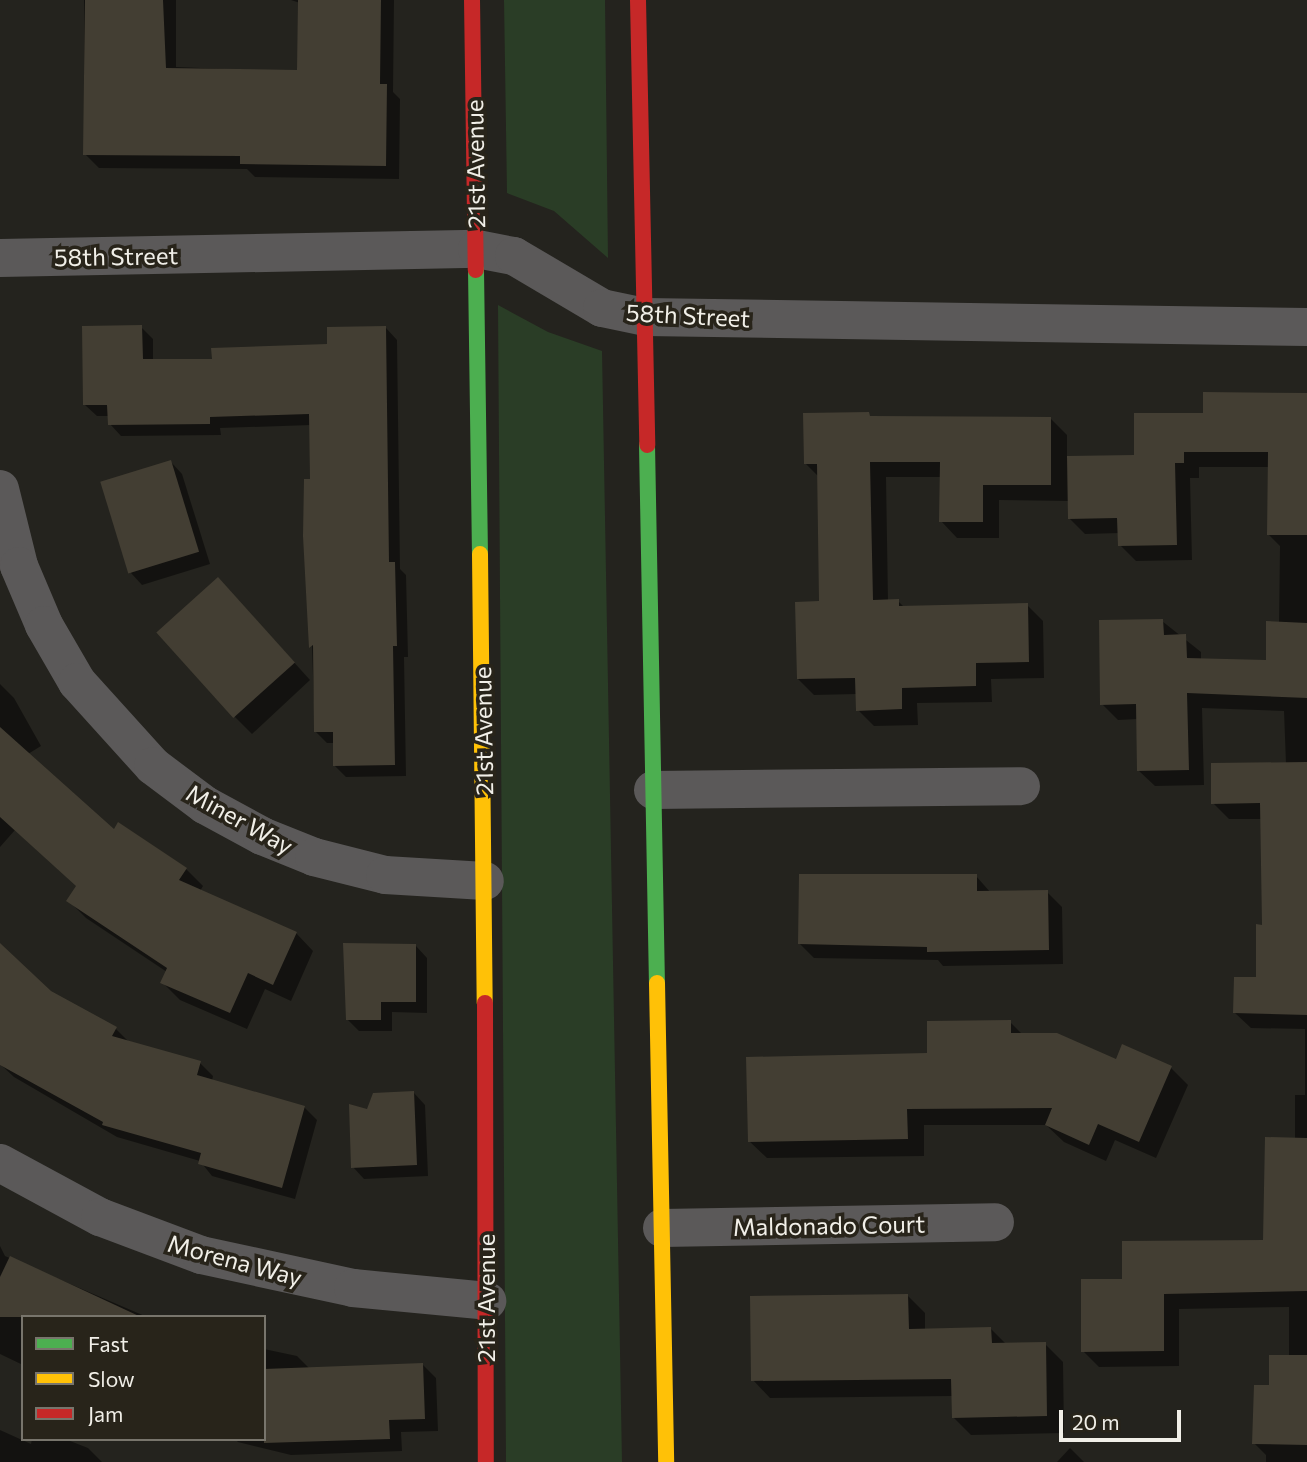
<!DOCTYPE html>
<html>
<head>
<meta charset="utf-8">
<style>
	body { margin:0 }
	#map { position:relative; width:1307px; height:1462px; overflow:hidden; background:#24231e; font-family:Commissioner,sans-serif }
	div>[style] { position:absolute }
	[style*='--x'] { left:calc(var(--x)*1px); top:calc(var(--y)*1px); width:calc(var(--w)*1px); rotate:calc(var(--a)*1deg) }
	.green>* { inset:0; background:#2a3d26 }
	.shadow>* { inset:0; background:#0007 }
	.building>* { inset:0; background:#433e33; transform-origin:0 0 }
	.street>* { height:38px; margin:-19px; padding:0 19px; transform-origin:19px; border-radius:19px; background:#5b5959 }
	.fast>* { height:16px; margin:-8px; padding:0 8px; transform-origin:8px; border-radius:8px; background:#4caf50 }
	.slow>* { height:16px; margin:-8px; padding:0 8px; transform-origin:8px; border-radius:8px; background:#ffc107 }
	.jam>* { height:16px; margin:-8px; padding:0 8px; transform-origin:8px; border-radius:8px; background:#c62828 }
	span { translate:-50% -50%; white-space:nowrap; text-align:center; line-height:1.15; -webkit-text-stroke:7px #28241a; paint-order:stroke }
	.street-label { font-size:24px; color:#f1efe8 }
	.legend { position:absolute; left:21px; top:1315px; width:245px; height:126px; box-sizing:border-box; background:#28241a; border:2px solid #78756c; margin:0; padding:9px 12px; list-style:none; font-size:21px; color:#f1efe8 }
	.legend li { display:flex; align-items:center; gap:14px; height:35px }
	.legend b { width:35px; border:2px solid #78756c }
	.scale { position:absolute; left:1059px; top:1410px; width:122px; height:32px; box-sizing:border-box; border:4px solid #f1efe8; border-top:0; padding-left:9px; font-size:21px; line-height:24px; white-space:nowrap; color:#f1efe8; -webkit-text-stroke:5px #28241a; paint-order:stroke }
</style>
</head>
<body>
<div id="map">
	<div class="green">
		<div style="clip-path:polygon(504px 0,605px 0,608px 258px,554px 211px,507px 193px)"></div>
		<div style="clip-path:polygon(498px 305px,548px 332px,602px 351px,622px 1462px,506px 1462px)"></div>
	</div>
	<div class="shadow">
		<div style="clip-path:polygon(84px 0,176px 0,176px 67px,299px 72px,300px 3px,291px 0,394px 0,393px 92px,400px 99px,399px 179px,255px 177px,247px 169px,99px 168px,85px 154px)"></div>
		<div style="clip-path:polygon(141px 327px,153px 339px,153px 361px,213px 361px,329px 346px,386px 328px,397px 340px,400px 569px,406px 575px,408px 657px,404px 657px,406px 776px,346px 777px,334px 765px,334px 743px,327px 743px,315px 731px,306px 480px,312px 480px,311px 425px,220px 428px,221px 435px,121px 436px,110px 424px,109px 416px,97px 416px,85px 405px)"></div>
		<div style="clip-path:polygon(1307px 395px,1307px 1462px,1266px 1462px,1266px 1455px,1254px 1443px,1270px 1387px,1289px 1357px,1289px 1307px,1179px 1309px,1179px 1366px,1099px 1367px,1083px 1351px,1124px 1280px,1264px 1241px,1295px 1140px,1295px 1095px,1305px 1095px,1305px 1029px,1251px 1028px,1235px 1013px,1257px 979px,1264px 926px,1262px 819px,1229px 819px,1213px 803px,1286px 764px,1284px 711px,1202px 708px,1204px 785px,1155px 786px,1139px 771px,1138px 719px,1118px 720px,1102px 704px,1162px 621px,1201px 652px,1201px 660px,1268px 662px,1279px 623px,1280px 546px,1268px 534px,1269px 467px,1199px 467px,1199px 478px,1190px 478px,1192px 560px,1136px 561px,1120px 545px,1120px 533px,1085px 534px,1069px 518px,1069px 501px,999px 500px,999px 538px,957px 538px,941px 521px,941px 477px,886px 477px,888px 601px,898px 601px,905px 608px,1027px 605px,1043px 621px,1044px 678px,991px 679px,992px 702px,917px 703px,918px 725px,874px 726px,858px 710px,857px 694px,814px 695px,798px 679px,821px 603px,819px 477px,806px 464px,1051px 419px,1067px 435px,1067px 457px,1136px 457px,1205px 414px)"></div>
		<div style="clip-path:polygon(171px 462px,182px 474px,210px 564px,142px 585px,131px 573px)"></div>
		<div style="clip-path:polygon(235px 597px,310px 680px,252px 734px,235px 717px)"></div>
		<div style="clip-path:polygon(0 684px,14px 698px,41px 746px,28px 754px,114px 832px,186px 869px,203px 886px,200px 891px,296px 933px,313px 951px,291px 1001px,265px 989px,247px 1029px,180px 1000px,162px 982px,167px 972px,86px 918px,69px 901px,78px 887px,15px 830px,0 847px)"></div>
		<div style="clip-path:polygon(976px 876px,991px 893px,1047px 892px,1062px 907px,1063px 964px,943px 966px,938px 960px,814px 958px,800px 944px)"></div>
		<div style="clip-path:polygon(0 945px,50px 993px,116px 1029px,128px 1041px,200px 1063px,213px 1076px,212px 1081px,304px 1107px,317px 1120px,295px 1199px,212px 1176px,200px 1161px,117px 1137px,14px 1077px,0 1064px)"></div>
		<div style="clip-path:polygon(416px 946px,427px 958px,427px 1013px,392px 1012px,392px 1031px,359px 1031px,347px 1019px)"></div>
		<div style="clip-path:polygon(1010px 1022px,1023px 1035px,1117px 1061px,1171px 1068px,1188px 1085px,1156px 1158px,1115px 1140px,1106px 1161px,1064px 1142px,1046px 1125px,924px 1125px,924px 1156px,767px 1158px,749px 1141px,928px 1055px)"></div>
		<div style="clip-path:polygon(414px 1093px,425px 1105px,428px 1176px,364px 1179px,353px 1167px,368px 1111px)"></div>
		<div style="clip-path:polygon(0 1246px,5px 1256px,147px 1317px,23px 1317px,23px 1365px,0 1354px)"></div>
		<div style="clip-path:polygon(908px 1296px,925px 1313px,925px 1330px,991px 1329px,1007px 1345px,1045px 1344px,1063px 1362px,1064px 1433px,971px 1435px,954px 1418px,953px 1396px,770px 1398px,753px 1380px)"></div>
		<div style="clip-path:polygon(264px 1349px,297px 1356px,310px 1369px,423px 1365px,436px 1378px,438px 1431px,401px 1432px,402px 1451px,291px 1455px,238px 1442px,235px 1439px,264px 1439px)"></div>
		<div style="clip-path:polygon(0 1430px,31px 1444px,32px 1439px,65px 1439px,88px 1448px,102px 1462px,0 1462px)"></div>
		<div style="clip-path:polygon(1070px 1448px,1084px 1462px,1057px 1462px)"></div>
	</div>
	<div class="building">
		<div style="clip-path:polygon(85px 0,163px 0,166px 68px,297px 70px,298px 0,381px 0,380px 84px,387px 84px,386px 166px,240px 164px,240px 156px,83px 155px)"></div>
		<div style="clip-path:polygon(142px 325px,143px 359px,212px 359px,211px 348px,327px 344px,327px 327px,386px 326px,389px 562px,395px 562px,397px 646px,393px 646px,395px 765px,333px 766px,333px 732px,314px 732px,313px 645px,309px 648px,303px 536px,304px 479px,310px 479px,309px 414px,210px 417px,210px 424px,108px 425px,107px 405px,83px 405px,82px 326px)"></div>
		<div style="clip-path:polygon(1203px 392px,1307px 393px,1307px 535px,1267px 535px,1268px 452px,1184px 452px,1184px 463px,1175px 463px,1177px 545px,1118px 546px,1117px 518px,1068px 519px,1067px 456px,1134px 455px,1134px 413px,1203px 413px)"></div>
		<div style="clip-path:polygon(869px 412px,870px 416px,1051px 417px,1051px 485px,983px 485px,983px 522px,939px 522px,940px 462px,870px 462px,873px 600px,899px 599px,899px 606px,1028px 603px,1029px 662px,976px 663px,976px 686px,902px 688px,902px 709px,856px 711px,855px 678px,797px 679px,795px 602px,819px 601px,817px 464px,804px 464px,803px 413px)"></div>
		<div style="left:171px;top:460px;width:96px;height:74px;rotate:73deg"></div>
		<div style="left:218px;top:577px;width:115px;height:83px;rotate:48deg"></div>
		<div style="clip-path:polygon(1163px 619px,1164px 635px,1186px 634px,1187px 658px,1266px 660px,1266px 621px,1307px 623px,1307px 698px,1187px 693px,1189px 770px,1137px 771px,1136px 704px,1100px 705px,1099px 620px)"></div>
		<div style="clip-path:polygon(0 727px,114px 829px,118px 822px,187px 868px,179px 880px,297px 932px,273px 985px,248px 973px,230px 1013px,160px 983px,167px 968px,66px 901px,76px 886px,0 817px)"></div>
		<div style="clip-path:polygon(1307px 762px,1307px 1015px,1233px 1013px,1234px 977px,1256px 977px,1256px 924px,1262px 925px,1260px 803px,1211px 804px,1211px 763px)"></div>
		<div style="clip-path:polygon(799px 874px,977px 874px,977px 891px,1048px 890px,1049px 950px,927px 952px,927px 947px,798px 944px)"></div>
		<div style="clip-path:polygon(0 943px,51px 991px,117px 1027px,112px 1036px,201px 1061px,197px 1075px,305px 1106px,282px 1188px,198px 1164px,201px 1153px,102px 1125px,103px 1122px,0 1065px)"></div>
		<div style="clip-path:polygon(343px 943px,416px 944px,416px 1002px,381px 1002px,381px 1020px,346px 1020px)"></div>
		<div style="clip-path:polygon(1011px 1020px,1011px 1033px,1057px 1033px,1116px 1059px,1122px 1044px,1172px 1066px,1139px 1142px,1098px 1124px,1089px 1145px,1045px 1125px,1052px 1108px,907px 1109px,908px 1139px,748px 1142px,746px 1057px,927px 1053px,927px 1021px)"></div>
		<div style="clip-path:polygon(414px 1091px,417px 1165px,351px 1168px,349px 1104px,367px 1109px,373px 1093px)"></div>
		<div style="clip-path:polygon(1265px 1137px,1307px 1138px,1307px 1291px,1164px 1294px,1164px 1351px,1081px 1352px,1081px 1279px,1122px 1279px,1122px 1241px,1263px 1240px)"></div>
		<div style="clip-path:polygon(10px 1256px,141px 1317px,0 1317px,0 1277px)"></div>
		<div style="clip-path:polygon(908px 1294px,909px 1329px,991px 1327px,992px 1343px,1046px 1342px,1047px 1416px,952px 1418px,951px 1379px,751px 1381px,750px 1296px)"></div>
		<div style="clip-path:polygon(1269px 1355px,1307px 1355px,1307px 1445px,1252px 1444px,1254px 1385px,1269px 1385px)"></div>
		<div style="clip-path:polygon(423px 1363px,425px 1419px,389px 1420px,390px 1439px,264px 1443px,264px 1369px)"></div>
	</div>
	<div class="street">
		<div style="--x:0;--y:258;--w:477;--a:-1.1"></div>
		<div style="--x:477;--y:249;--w:38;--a:11"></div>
		<div style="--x:514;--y:256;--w:102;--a:30.6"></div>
		<div style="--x:602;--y:308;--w:44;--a:11.8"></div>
		<div style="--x:645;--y:317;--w:662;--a:0.87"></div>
		<div style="--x:0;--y:489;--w:79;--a:76.1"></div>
		<div style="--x:19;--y:566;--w:64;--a:67"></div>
		<div style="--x:44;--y:625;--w:66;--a:59.9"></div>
		<div style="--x:77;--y:682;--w:113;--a:47.9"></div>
		<div style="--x:153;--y:766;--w:65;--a:36.9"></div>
		<div style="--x:205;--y:805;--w:65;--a:28.5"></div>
		<div style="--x:262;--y:836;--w:56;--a:22"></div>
		<div style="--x:314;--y:857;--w:73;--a:14.2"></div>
		<div style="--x:385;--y:875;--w:100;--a:3.4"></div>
		<div style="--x:653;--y:790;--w:368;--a:-0.6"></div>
		<div style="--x:0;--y:1163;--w:114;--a:28.4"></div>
		<div style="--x:100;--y:1217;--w:108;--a:20.6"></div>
		<div style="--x:201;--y:1255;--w:156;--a:12.2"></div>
		<div style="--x:353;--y:1288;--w:135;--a:5.5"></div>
		<div style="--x:662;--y:1228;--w:333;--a:-1"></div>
	</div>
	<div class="fast">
		<div style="--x:476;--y:270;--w:284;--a:89.2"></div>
		<div style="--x:647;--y:445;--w:538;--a:88.94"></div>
	</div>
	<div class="slow">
		<div style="--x:480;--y:554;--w:449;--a:89.4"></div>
		<div style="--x:657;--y:983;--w:479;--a:88.9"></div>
	</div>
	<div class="jam">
		<div style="--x:472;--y:0;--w:270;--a:89.2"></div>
		<div style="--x:638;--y:0;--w:445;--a:88.8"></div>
		<div style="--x:485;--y:1003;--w:459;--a:89.9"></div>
	</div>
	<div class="street-label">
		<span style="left:475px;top:164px;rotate:-91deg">21st Avenue</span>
		<span style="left:116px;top:256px;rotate:-1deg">58th Street</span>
		<span style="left:688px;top:315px;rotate:3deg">58th Street</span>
		<span style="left:483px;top:731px;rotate:-91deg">21st Avenue</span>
		<span style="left:240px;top:819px;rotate:29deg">Miner Way</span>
		<span style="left:829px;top:1225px;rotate:-1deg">Maldonado Court</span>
		<span style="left:235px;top:1260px;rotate:15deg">Morena Way</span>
		<span style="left:486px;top:1298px;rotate:-90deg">21st Avenue</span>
	</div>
	<ul class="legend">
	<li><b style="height:9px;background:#4caf50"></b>Fast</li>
	<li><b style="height:9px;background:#ffc107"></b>Slow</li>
	<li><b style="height:9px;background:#c62828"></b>Jam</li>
	</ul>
	<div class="scale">20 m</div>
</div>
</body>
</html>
